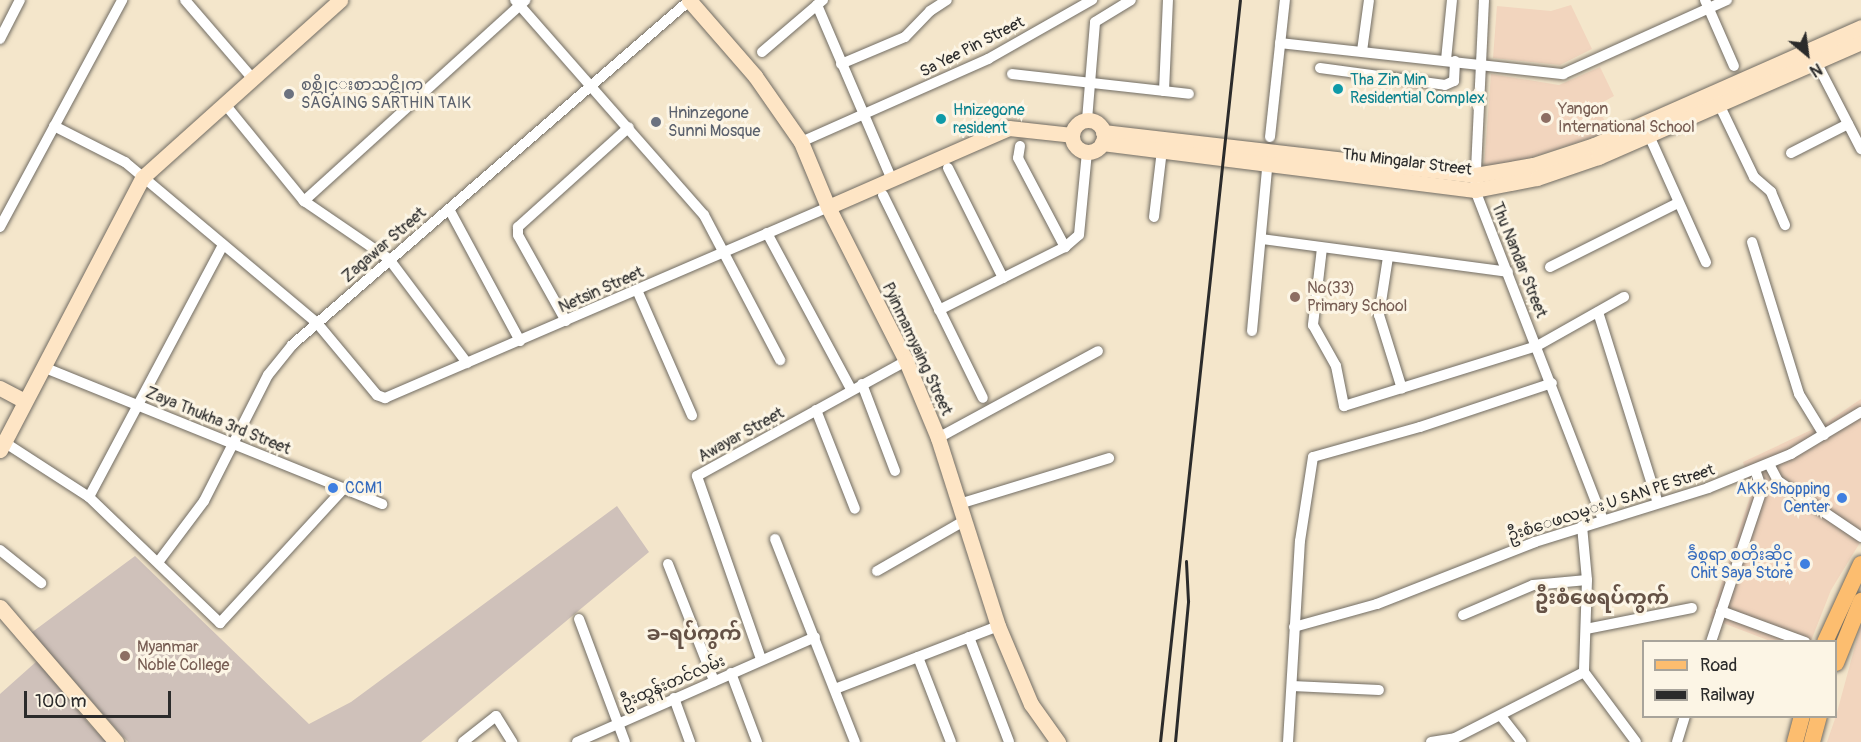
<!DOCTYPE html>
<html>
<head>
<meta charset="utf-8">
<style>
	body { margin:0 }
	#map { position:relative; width:1861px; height:742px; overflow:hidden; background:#f4e6cb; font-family:Pangolin,"Noto Sans Myanmar",sans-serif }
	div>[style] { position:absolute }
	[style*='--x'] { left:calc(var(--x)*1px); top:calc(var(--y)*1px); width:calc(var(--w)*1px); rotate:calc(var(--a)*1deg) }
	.built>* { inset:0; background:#f2d5be }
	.industrial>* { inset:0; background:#cfc1ba }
	.roads { filter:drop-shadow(0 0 2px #716c63) drop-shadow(0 0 2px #716c63) }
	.street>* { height:10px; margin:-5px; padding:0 5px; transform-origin:5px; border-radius:5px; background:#fff }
	.secondary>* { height:15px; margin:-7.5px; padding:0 7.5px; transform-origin:7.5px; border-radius:7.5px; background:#fee5c5 }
	.secondary>.ring { margin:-7.5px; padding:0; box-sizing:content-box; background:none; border:15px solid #fee5c5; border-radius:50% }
	.primary>* { height:16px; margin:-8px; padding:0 8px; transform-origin:8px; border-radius:8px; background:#fcbd6f }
	.rail>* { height:3px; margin:-1.5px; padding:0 1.5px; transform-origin:1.5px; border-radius:1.5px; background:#2b2b2b }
	.dots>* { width:16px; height:16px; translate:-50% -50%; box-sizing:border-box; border:3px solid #fcf5e5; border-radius:50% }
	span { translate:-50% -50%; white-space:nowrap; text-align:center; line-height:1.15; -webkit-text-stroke:6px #fcf5e5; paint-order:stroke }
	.street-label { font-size:16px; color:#2b2b2b }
	.culture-label { font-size:16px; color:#0d838f }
	.left { translate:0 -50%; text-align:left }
	.worship-label { font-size:16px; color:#5b616d }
	.education-label { font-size:16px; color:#785e54 }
	.shop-label { font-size:16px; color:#366cbe }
	.right { translate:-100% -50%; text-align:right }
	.quarter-label { font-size:20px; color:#655246; font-weight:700 }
	.legend { position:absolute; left:1642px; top:640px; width:195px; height:78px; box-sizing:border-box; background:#fcf5e5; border:2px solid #a8a49b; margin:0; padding:8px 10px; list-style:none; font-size:18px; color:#2b2b2b }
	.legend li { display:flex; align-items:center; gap:12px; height:30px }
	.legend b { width:30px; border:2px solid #a8a49b }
	.north { position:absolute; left:1777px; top:24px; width:60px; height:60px; -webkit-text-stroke:4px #fcf5e5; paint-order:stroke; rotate:151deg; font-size:16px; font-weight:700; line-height:24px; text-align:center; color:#2b2b2b }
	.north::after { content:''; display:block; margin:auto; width:21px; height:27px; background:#2b2b2b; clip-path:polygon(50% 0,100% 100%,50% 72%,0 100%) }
	.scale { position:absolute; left:24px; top:691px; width:147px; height:27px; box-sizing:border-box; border:3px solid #2b2b2b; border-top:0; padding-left:8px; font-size:18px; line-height:21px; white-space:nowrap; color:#2b2b2b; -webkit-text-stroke:4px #fcf5e5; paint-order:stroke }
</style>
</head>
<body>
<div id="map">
	<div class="built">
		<div style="clip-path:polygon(1571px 5px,1592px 49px,1560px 65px,1493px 58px,1497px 6px,1551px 11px)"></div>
		<div style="clip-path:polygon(1600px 67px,1614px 96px,1596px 106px,1611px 131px,1530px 158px,1484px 167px,1491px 74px,1559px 85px)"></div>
		<div style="clip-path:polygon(1861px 399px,1861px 541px,1831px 590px,1811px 641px,1770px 641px,1710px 618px,1752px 491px,1743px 462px,1824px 424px)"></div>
		<div style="clip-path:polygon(1861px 624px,1861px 742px,1827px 742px,1836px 716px)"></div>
	</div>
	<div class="industrial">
		<div style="clip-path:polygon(617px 506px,649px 552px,421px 742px,128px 742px,31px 633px,135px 556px,309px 724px,351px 702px)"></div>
		<div style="clip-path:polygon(37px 661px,90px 725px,107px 742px,0 742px,0 694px)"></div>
	</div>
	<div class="roads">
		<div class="street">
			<div style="--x:185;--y:0;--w:103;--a:49.3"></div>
			<div style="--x:515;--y:0;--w:286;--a:48.7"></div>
			<div style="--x:704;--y:215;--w:164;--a:62.3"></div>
			<div style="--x:823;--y:0;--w:8;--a:140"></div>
			<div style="--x:817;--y:5;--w:190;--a:66.8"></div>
			<div style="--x:1484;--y:0;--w:190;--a:92.7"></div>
			<div style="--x:1475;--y:190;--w:354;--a:68.8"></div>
			<div style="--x:1705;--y:0;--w:72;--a:66.3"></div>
			<div style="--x:0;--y:39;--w:44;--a:-62.9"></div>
			<div style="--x:1280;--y:43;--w:285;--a:6.3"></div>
			<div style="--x:1563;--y:74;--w:180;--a:-24.3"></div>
			<div style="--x:1362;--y:51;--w:51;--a:-82.2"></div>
			<div style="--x:762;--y:52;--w:72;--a:-40.5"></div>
			<div style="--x:1813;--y:56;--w:105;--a:62.7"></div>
			<div style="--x:1446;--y:60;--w:60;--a:-84.3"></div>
			<div style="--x:841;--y:64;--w:69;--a:-22.9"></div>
			<div style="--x:905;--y:37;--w:36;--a:-46"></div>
			<div style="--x:930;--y:11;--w:20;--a:-33"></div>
			<div style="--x:1320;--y:68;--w:126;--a:7.7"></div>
			<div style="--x:1445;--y:85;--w:10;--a:-24"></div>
			<div style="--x:1454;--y:81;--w:20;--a:-87"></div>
			<div style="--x:1012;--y:74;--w:178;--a:6.4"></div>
			<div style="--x:1164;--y:91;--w:91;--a:-87.5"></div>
			<div style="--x:1716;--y:98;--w:88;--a:64.3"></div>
			<div style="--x:1754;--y:177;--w:23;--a:41"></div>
			<div style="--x:1771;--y:192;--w:36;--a:67"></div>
			<div style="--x:224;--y:103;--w:127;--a:50.8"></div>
			<div style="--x:304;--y:201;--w:103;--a:34.3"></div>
			<div style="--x:389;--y:259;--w:130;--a:53.1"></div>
			<div style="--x:1087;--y:120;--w:98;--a:-85.3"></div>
			<div style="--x:1095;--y:22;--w:42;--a:-31.4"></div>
			<div style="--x:54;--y:126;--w:80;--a:26.9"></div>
			<div style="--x:125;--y:162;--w:23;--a:40"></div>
			<div style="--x:143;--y:177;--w:227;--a:40"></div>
			<div style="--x:317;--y:323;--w:94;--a:50.2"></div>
			<div style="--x:377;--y:395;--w:9;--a:21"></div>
			<div style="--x:385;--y:398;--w:482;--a:-23.3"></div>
			<div style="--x:1647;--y:131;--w:144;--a:65.8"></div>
			<div style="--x:1270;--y:137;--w:138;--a:-83.8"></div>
			<div style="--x:801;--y:142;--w:205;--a:-23.9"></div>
			<div style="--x:988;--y:59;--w:120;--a:-29.6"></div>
			<div style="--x:1020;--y:146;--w:12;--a:99"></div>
			<div style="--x:1018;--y:158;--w:101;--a:62.2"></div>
			<div style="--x:1791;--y:153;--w:64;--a:-27"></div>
			<div style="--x:948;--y:168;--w:123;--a:63.4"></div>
			<div style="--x:883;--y:195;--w:226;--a:63.8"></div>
			<div style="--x:304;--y:201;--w:299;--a:-42.2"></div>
			<div style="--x:449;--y:209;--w:150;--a:61.7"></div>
			<div style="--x:1154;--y:217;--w:67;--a:-83.2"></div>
			<div style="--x:0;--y:227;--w:258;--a:-61.7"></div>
			<div style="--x:767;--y:233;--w:177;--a:61.7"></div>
			<div style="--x:1262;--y:239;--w:248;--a:7.6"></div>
			<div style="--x:1752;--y:242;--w:159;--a:72.8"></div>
			<div style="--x:1799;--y:394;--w:48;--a:58.6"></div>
			<div style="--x:1322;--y:248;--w:78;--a:96.7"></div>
			<div style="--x:1313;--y:325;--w:47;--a:60.7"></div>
			<div style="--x:1336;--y:366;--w:41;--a:78.7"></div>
			<div style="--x:1344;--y:406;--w:202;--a:-17.3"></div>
			<div style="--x:1537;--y:346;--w:100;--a:-29.4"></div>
			<div style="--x:1388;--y:257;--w:59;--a:98.8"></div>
			<div style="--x:1379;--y:315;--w:77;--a:72.7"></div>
			<div style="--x:1550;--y:267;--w:143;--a:-26.6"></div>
			<div style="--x:637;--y:290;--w:137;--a:66.3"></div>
			<div style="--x:939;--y:310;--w:141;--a:-26.6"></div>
			<div style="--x:1065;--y:247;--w:18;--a:-41"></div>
			<div style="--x:1079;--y:235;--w:83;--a:-84.5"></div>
			<div style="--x:1598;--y:312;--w:200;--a:72.6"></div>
			<div style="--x:566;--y:321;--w:98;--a:-119.2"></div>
			<div style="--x:518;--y:235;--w:8;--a:-90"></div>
			<div style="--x:518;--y:227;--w:149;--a:-42"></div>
			<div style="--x:1252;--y:331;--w:174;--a:-84.7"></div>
			<div style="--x:43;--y:367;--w:366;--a:22"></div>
			<div style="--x:862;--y:384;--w:93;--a:69.2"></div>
			<div style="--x:816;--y:410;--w:106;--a:68.5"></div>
			<div style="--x:938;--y:438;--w:182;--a:-28.5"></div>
			<div style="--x:4;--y:442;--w:101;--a:32.9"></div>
			<div style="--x:89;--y:497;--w:182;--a:43.9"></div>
			<div style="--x:220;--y:623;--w:183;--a:-47.4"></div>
			<div style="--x:1769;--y:464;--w:19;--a:62"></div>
			<div style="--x:1778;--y:481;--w:100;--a:34"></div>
			<div style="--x:89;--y:497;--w:285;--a:-62"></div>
			<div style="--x:959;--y:504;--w:157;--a:-17"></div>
			<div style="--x:1582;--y:526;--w:54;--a:84.7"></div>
			<div style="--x:1587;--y:580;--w:92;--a:91.9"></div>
			<div style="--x:775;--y:539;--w:218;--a:68.5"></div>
			<div style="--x:0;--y:550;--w:53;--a:38.8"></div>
			<div style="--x:159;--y:561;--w:75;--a:-53.1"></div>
			<div style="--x:204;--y:501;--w:141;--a:-63.1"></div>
			<div style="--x:268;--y:375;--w:38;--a:-51"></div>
			<div style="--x:292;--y:345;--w:527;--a:-40.92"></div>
			<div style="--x:668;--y:564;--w:126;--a:68.5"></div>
			<div style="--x:877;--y:571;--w:100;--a:-29.9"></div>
			<div style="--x:1721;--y:611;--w:90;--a:20.3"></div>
			<div style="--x:1463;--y:615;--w:76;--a:-23.2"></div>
			<div style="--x:1533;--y:585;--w:54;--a:-5.3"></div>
			<div style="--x:579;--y:619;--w:131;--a:69.5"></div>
			<div style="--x:1294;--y:627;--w:86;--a:-15.5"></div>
			<div style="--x:1377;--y:604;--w:170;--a:-21.4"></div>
			<div style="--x:1535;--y:542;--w:181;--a:-17.3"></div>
			<div style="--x:1708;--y:488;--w:90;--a:-22.3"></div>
			<div style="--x:1791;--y:454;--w:82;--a:-31"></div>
			<div style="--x:1586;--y:629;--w:108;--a:-11.2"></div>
			<div style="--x:969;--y:637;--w:112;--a:69.1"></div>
			<div style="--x:1711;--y:642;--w:160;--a:-71.5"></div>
			<div style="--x:1762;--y:490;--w:21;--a:-109"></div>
			<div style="--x:918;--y:657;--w:91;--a:68.8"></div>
			<div style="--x:761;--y:659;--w:194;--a:-109.3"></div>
			<div style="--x:697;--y:476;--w:239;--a:-28.8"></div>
			<div style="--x:1584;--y:672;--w:87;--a:53.4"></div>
			<div style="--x:731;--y:673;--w:74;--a:69.4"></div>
			<div style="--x:1292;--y:686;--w:87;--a:2.6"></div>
			<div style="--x:835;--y:689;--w:175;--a:-21.1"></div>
			<div style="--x:674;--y:698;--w:47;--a:70"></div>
			<div style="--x:1501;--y:716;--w:33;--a:52"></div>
			<div style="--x:463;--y:742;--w:42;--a:-38.2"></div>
			<div style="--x:496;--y:716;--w:31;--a:58"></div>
			<div style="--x:577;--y:742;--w:260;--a:-23.8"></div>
			<div style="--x:1288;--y:742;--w:201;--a:-86.6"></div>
			<div style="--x:1300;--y:541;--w:85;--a:-81.2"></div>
			<div style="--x:1313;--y:457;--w:111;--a:-15.7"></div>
			<div style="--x:1420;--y:427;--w:139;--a:-18.4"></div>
			<div style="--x:1431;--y:742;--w:24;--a:-9"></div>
			<div style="--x:1455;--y:738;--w:145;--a:-27.1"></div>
			<div style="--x:1677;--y:742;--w:27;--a:-73"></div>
		</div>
		<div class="secondary">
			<div style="--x:689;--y:0;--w:101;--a:49"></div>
			<div style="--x:755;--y:76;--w:80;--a:55.1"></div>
			<div style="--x:801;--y:142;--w:70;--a:67.4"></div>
			<div style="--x:828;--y:207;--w:173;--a:63.1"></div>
			<div style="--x:906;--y:361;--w:83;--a:67.4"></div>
			<div style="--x:938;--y:438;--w:197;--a:72.3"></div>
			<div style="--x:998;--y:626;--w:85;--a:67.1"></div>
			<div style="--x:1031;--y:704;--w:47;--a:54.6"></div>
			<div class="ring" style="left:1072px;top:120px;width:17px;height:17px"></div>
			<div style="--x:1103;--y:132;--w:374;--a:6.6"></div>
			<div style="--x:1475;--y:175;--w:59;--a:-9.8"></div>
			<div style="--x:1533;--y:165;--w:64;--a:-18.2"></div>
			<div style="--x:1594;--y:145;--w:292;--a:-23.8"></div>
			<div style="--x:1102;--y:143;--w:376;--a:7.2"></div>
			<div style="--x:1475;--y:190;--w:63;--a:-11"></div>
			<div style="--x:1537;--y:178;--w:65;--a:-19"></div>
			<div style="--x:1598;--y:157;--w:287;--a:-23.6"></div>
			<div style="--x:828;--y:207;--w:197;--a:-23.6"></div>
			<div style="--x:1009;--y:128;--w:63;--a:6.3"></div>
			<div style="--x:0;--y:388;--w:26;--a:28"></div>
			<div style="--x:0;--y:450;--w:308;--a:-62.4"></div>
			<div style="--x:143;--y:177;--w:265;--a:-41.9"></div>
			<div style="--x:0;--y:607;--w:178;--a:49.3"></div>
		</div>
		<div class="primary">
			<div style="--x:1825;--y:642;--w:86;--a:-65.2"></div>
			<div style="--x:1836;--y:663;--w:67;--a:-68"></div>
			<div style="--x:1795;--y:742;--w:27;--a:-75"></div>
			<div style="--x:1812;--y:742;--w:27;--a:-75"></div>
		</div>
	</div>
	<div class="rail">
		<div style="--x:1160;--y:742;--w:746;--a:-83.85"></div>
		<div style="--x:1175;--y:742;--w:142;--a:-84.7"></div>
		<div style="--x:1188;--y:601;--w:40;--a:-92.9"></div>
	</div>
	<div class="dots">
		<div style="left:1338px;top:89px;background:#0f9aa8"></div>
		<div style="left:289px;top:94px;background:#6b7280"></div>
		<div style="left:1546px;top:118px;background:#8d6e63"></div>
		<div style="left:941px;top:119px;background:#0f9aa8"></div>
		<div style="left:656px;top:122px;background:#6b7280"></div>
		<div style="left:1295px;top:297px;background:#8d6e63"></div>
		<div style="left:333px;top:488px;background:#3f7fe0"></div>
		<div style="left:1842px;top:498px;background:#3f7fe0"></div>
		<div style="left:1805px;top:564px;background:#3f7fe0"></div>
		<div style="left:125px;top:656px;background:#8d6e63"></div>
	</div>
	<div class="street-label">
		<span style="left:972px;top:47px;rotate:-27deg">Sa Yee Pin Street</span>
		<span style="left:1407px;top:162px;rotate:7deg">Thu Mingalar Street</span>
		<span style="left:384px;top:245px;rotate:-41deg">Zagawar Street</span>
		<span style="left:1519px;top:260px;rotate:68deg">Thu Nandar Street</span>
		<span style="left:601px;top:290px;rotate:-24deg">Netsin Street</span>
		<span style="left:917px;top:349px;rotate:65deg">Pyinmamyaing Street</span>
		<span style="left:218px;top:421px;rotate:22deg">Zaya Thukha 3rd Street</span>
		<span style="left:741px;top:435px;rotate:-29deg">Awayar Street</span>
		<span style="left:1611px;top:503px;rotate:-18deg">ဦးစံေဖလမ္း U SAN PE Street</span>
		<span style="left:673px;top:682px;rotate:-23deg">ဦးထွန်းတင်လမ်း</span>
	</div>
	<div class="culture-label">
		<span class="left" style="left:1350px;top:89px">Tha Zin Min<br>Residential Complex</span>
		<span class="left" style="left:953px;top:119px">Hnizegone<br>resident</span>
	</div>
	<div class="worship-label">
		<span class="left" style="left:301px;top:94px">စစ္ကိုင္းစာသင္တိုက္<br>SAGAING SARTHIN TAIK</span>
		<span class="left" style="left:668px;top:122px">Hninzegone<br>Sunni Mosque</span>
	</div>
	<div class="education-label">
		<span class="left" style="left:1558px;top:118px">Yangon<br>International School</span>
		<span class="left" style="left:1307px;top:297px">No(33)<br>Primary School</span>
		<span class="left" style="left:137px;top:656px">Myanmar<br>Noble College</span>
	</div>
	<div class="shop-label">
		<span class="left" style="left:345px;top:488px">CCM1</span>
		<span class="right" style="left:1830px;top:498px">AKK Shopping<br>Center</span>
		<span class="right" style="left:1793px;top:564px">ခဵစ္စရာ စတိုးဆိုင္<br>Chit Saya Store</span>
	</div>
	<div class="quarter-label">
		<span style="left:1602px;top:597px">ဦးစံဖေရပ်ကွက်</span>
		<span style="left:694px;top:633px">ခ-ရပ်ကွက်</span>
	</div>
	<ul class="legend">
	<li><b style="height:8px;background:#fcbd6f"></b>Road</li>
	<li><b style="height:8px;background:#2b2b2b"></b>Railway</li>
	</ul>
	<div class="north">N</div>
	<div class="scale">100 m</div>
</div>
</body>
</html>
